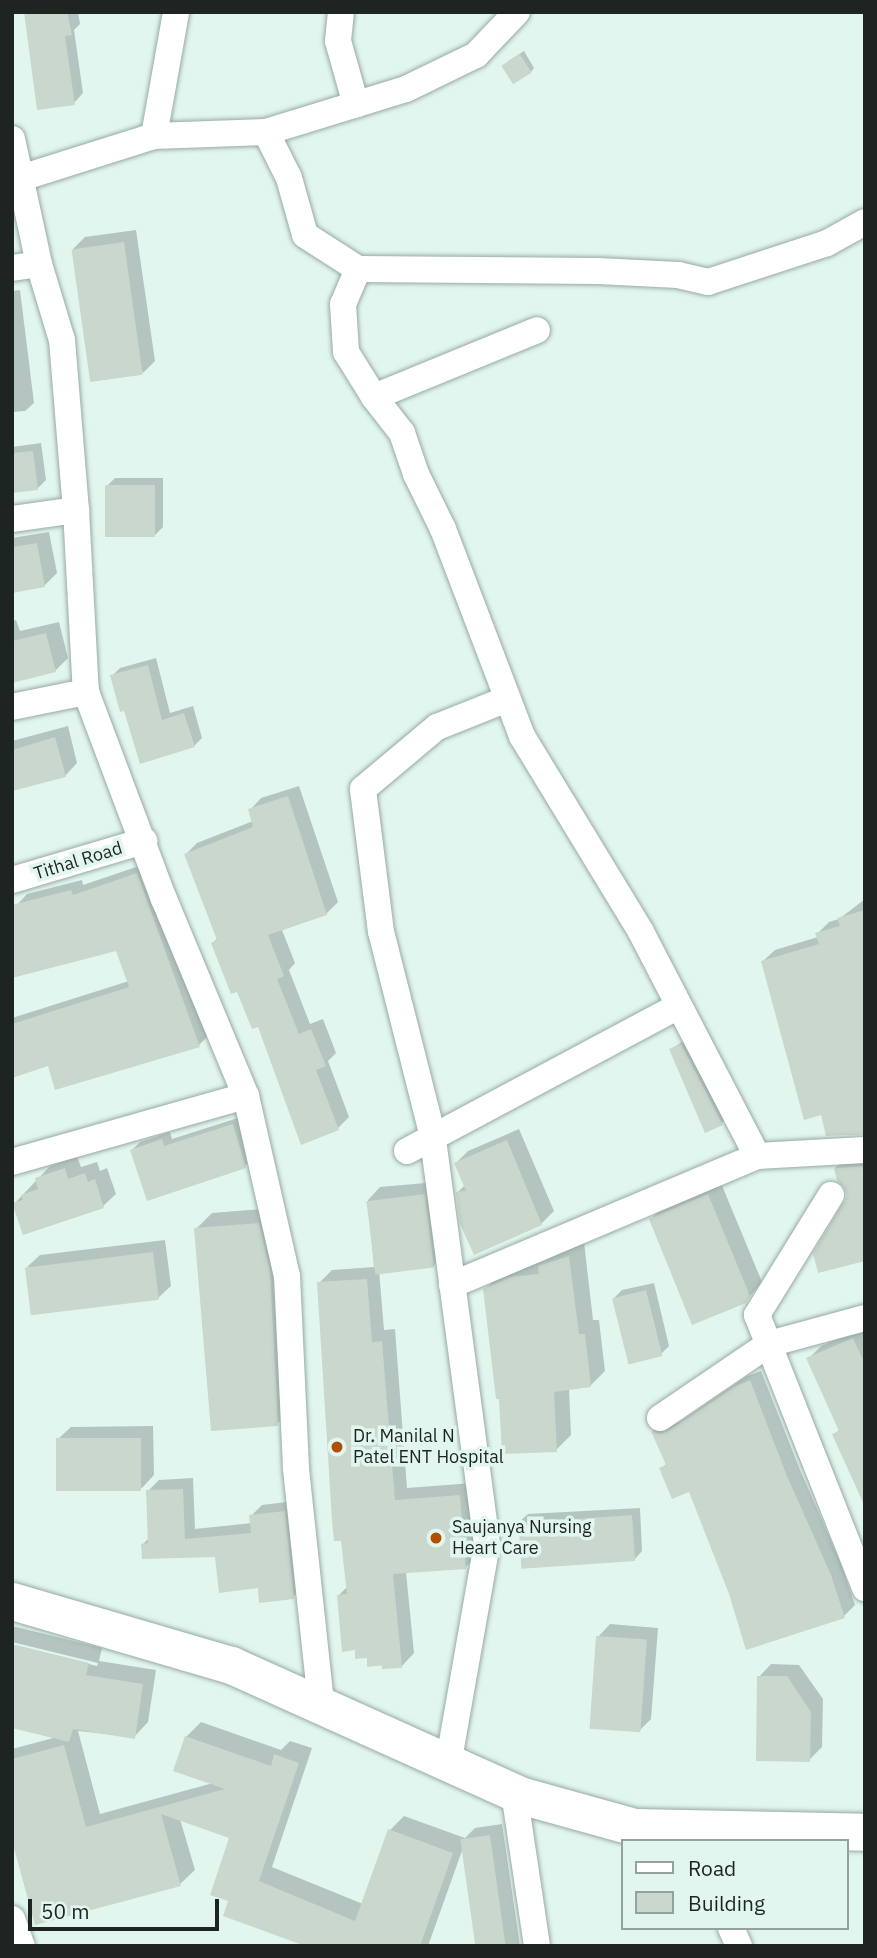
<!DOCTYPE html>
<html>
<head>
<meta charset="utf-8">
<style>
	body { margin:0 }
	#map { position:relative; width:877px; height:1958px; overflow:hidden; background:#e2f6f0; font-family:"IBM Plex Sans",sans-serif }
	div>[style] { position:absolute }
	[style*='--x'] { left:calc(var(--x)*1px); top:calc(var(--y)*1px); width:calc(var(--w)*1px); rotate:calc(var(--a)*1deg) }
	.shadow>* { inset:0; background:#0003 }
	.building>* { inset:0; background:#c9d7cc; transform-origin:0 0 }
	.roads { filter:drop-shadow(0 0 2px #97aaa5) drop-shadow(0 0 2px #97aaa5) }
	.street>* { height:26px; margin:-13px; padding:0 13px; transform-origin:13px; border-radius:13px; background:#fff }
	.secondary>* { height:37px; margin:-18.5px; padding:0 18.5px; transform-origin:18.5px; border-radius:18.5px; background:#fff }
	.dots>* { width:19px; height:19px; translate:-50% -50%; box-sizing:border-box; border:4px solid #e2f6f0; border-radius:50% }
	span { translate:-50% -50%; white-space:nowrap; text-align:center; line-height:1.15; -webkit-text-stroke:7px #e2f6f0; paint-order:stroke }
	.street-label { font-size:18px; color:#1d2422 }
	.poi-label { font-size:18px; color:#1d2422 }
	.left { translate:0 -50%; text-align:left }
	.frame { position:absolute; inset:0; border:14px solid #1d2422; pointer-events:none }
	.legend { position:absolute; left:621px; top:1839px; width:228px; height:91px; box-sizing:border-box; background:#e2f6f0; border:2px solid #93a29e; margin:0; padding:9px 12px; list-style:none; font-size:21px; color:#1d2422 }
	.legend li { display:flex; align-items:center; gap:14px; height:35px }
	.legend b { width:35px; border:2px solid #93a29e }
	.scale { position:absolute; left:28px; top:1899px; width:191px; height:32px; box-sizing:border-box; border:4px solid #1d2422; border-top:0; padding-left:9px; font-size:21px; line-height:24px; white-space:nowrap; color:#1d2422; -webkit-text-stroke:5px #e2f6f0; paint-order:stroke }
</style>
</head>
<body>
<div id="map">
	<div class="shadow">
		<div style="clip-path:polygon(26px 12px,78px 12px,80px 24px,74px 30px,83px 93px,74px 103px)"></div>
		<div style="clip-path:polygon(524px 51px,534px 68px,531px 72px,507px 62px)"></div>
		<div style="clip-path:polygon(136px 230px,155px 361px,143px 373px,73px 249px,85px 237px)"></div>
		<div style="clip-path:polygon(20px 290px,34px 403px,25px 411px,12px 412px,12px 291px)"></div>
		<div style="clip-path:polygon(41px 443px,46px 480px,38px 488px,12px 491px,12px 447px)"></div>
		<div style="clip-path:polygon(115px 478px,163px 478px,163px 527px,155px 535px,107px 486px)"></div>
		<div style="clip-path:polygon(49px 532px,57px 573px,44px 586px,12px 591px,12px 538px)"></div>
		<div style="clip-path:polygon(16px 620px,20px 631px,59px 622px,68px 658px,55px 671px,12px 681px,12px 621px)"></div>
		<div style="clip-path:polygon(156px 658px,170px 713px,193px 706px,202px 738px,194px 746px,125px 709px,112px 676px,120px 668px)"></div>
		<div style="clip-path:polygon(68px 726px,77px 763px,65px 776px,12px 789px,12px 741px)"></div>
		<div style="clip-path:polygon(299px 786px,338px 902px,326px 914px,282px 930px,295px 963px,289px 970px,310px 1024px,323px 1019px,336px 1053px,328px 1061px,349px 1117px,338px 1128px,259px 1024px,238px 990px,213px 943px,218px 937px,186px 854px,197px 843px,253px 821px,250px 810px,261px 798px)"></div>
		<div style="clip-path:polygon(148px 863px,210px 1034px,199px 1045px,49px 1064px,12px 1076px,12px 1018px,129px 981px,118px 949px,16px 906px,27px 894px,82px 880px,83px 885px)"></div>
		<div style="clip-path:polygon(865px 899px,865px 1134px,828px 1135px,823px 1112px,763px 961px,775px 950px,818px 937px,817px 934px,829px 922px,839px 919px)"></div>
		<div style="clip-path:polygon(690px 1037px,730px 1115px,722px 1123px,671px 1049px)"></div>
		<div style="clip-path:polygon(241px 1117px,254px 1158px,245px 1166px,132px 1150px,140px 1142px,170px 1132px,172px 1139px)"></div>
		<div style="clip-path:polygon(519px 1129px,554px 1211px,541px 1224px,458px 1192px,465px 1185px,456px 1163px,468px 1151px)"></div>
		<div style="clip-path:polygon(865px 1155px,865px 1259px,848px 1196px,835px 1168px,847px 1157px)"></div>
		<div style="clip-path:polygon(77px 1157px,81px 1167px,97px 1162px,100px 1171px,107px 1168px,116px 1194px,103px 1206px,24px 1233px,14px 1204px,50px 1166px)"></div>
		<div style="clip-path:polygon(437px 1182px,446px 1253px,434px 1265px,379px 1270px,384px 1330px,395px 1329px,407px 1488px,473px 1483px,478px 1555px,465px 1568px,406px 1572px,414px 1653px,402px 1666px,369px 1665px,368px 1656px,356px 1648px,338px 1596px,348px 1586px,319px 1283px,332px 1270px,374px 1267px,368px 1200px,380px 1187px)"></div>
		<div style="clip-path:polygon(721px 1183px,762px 1282px,745px 1302px,651px 1219px,663px 1207px)"></div>
		<div style="clip-path:polygon(275px 1208px,294px 1408px,277px 1424px,196px 1229px,212px 1213px)"></div>
		<div style="clip-path:polygon(165px 1240px,171px 1286px,158px 1298px,27px 1267px,40px 1255px)"></div>
		<div style="clip-path:polygon(584px 1242px,593px 1320px,599px 1320px,605px 1371px,590px 1386px,569px 1388px,571px 1435px,556px 1450px,501px 1397px,484px 1290px,500px 1275px,527px 1263px,545px 1261px,555px 1251px)"></div>
		<div style="clip-path:polygon(654px 1283px,669px 1346px,661px 1354px,614px 1298px,622px 1290px)"></div>
		<div style="clip-path:polygon(865px 1327px,865px 1485px,834px 1435px,840px 1429px,808px 1359px,821px 1346px)"></div>
		<div style="clip-path:polygon(761px 1371px,798px 1465px,841px 1564px,855px 1605px,844px 1616px,731px 1593px,690px 1490px,661px 1469px,667px 1463px,653px 1431px,664px 1421px,672px 1424px,681px 1421px,747px 1376px)"></div>
		<div style="clip-path:polygon(153px 1426px,154px 1475px,142px 1488px,58px 1439px,71px 1427px)"></div>
		<div style="clip-path:polygon(193px 1478px,195px 1529px,252px 1523px,251px 1516px,262px 1505px,295px 1501px,304px 1586px,293px 1597px,259px 1587px,216px 1555px,143px 1544px,150px 1537px,148px 1491px,159px 1480px)"></div>
		<div style="clip-path:polygon(640px 1508px,642px 1551px,634px 1560px,519px 1522px,528px 1514px)"></div>
		<div style="clip-path:polygon(610px 1624px,658px 1628px,651px 1719px,639px 1731px,598px 1637px)"></div>
		<div style="clip-path:polygon(12px 1626px,102px 1648px,99px 1661px,156px 1670px,148px 1722px,134px 1737px,78px 1731px,100px 1814px,213px 1783px,186px 1737px,201px 1722px,281px 1750px,290px 1741px,312px 1748px,272px 1867px,363px 1904px,390px 1830px,404px 1816px,465px 1838px,475px 1828px,502px 1824px,520px 1946px,478px 1946px,463px 1848px,428px 1946px,315px 1946px,230px 1900px,231px 1837px,180px 1819px,195px 1870px,180px 1884px,12px 1834px,12px 1749px,57px 1737px,12px 1645px,97px 1666px,98px 1663px,12px 1642px)"></div>
		<div style="clip-path:polygon(771px 1664px,799px 1665px,823px 1699px,822px 1747px,809px 1760px,759px 1677px)"></div>
	</div>
	<div class="building">
		<div style="clip-path:polygon(24px 12px,67px 12px,72px 35px,65px 36px,75px 105px,37px 110px)"></div>
		<div style="left:520px;top:54px;width:22px;height:22px;rotate:58deg"></div>
		<div style="left:124px;top:242px;width:134px;height:53px;rotate:82deg"></div>
		<div style="clip-path:polygon(33px 451px,38px 490px,12px 493px,12px 453px)"></div>
		<div style="left:105px;top:485px;width:50px;height:52px"></div>
		<div style="clip-path:polygon(37px 543px,45px 587px,12px 593px,12px 547px)"></div>
		<div style="clip-path:polygon(46px 633px,56px 672px,12px 683px,12px 641px)"></div>
		<div style="clip-path:polygon(148px 665px,162px 720px,184px 713px,195px 747px,140px 764px,124px 711px,120px 712px,110px 675px)"></div>
		<div style="clip-path:polygon(55px 737px,66px 777px,12px 791px,12px 750px)"></div>
		<div style="clip-path:polygon(288px 796px,327px 915px,268px 935px,284px 976px,277px 979px,299px 1034px,311px 1029px,326px 1066px,316px 1070px,339px 1130px,301px 1145px,258px 1027px,252px 1029px,237px 992px,231px 994px,211px 943px,217px 940px,184px 854px,253px 827px,248px 809px)"></div>
		<div style="clip-path:polygon(137px 873px,200px 1047px,55px 1090px,48px 1066px,12px 1078px,12px 1024px,129px 987px,116px 951px,12px 978px,12px 905px,71px 890px,73px 895px)"></div>
		<div style="clip-path:polygon(865px 910px,865px 1134px,826px 1136px,821px 1115px,804px 1120px,761px 961px,819px 944px,815px 933px,840px 926px,837px 918px)"></div>
		<div style="clip-path:polygon(681px 1044px,723px 1125px,705px 1133px,669px 1049px)"></div>
		<div style="clip-path:polygon(233px 1124px,246px 1168px,147px 1201px,130px 1150px,162px 1139px,164px 1146px)"></div>
		<div style="clip-path:polygon(507px 1140px,542px 1225px,474px 1255px,460px 1224px,456px 1192px,466px 1191px,454px 1163px)"></div>
		<div style="clip-path:polygon(865px 1166px,865px 1261px,818px 1273px,813px 1253px,847px 1196px,844px 1187px,837px 1181px,834px 1168px)"></div>
		<div style="clip-path:polygon(65px 1168px,68px 1179px,85px 1173px,88px 1182px,95px 1179px,104px 1208px,23px 1235px,12px 1203px,23px 1200px,21px 1195px,38px 1189px,35px 1178px)"></div>
		<div style="left:425px;top:1194px;width:74px;height:59px;rotate:83deg"></div>
		<div style="clip-path:polygon(708px 1194px,750px 1296px,746px 1303px,692px 1325px,649px 1219px)"></div>
		<div style="clip-path:polygon(259px 1223px,270px 1270px,278px 1426px,211px 1431px,194px 1228px)"></div>
		<div style="left:153px;top:1252px;width:48px;height:129px;rotate:83deg"></div>
		<div style="clip-path:polygon(569px 1256px,579px 1334px,585px 1334px,591px 1387px,554px 1392px,557px 1452px,502px 1454px,499px 1399px,496px 1399px,483px 1289px,510px 1277px,539px 1274px,538px 1266px)"></div>
		<div style="clip-path:polygon(367px 1279px,372px 1342px,382px 1341px,395px 1500px,460px 1495px,466px 1569px,393px 1574px,402px 1668px,382px 1669px,382px 1665px,367px 1667px,367px 1658px,355px 1659px,355px 1650px,342px 1652px,337px 1595px,347px 1594px,341px 1541px,334px 1541px,332px 1520px,317px 1282px)"></div>
		<div style="left:646px;top:1290px;width:68px;height:35px;rotate:76deg"></div>
		<div style="clip-path:polygon(853px 1338px,865px 1364px,865px 1507px,832px 1434px,839px 1431px,806px 1358px)"></div>
		<div style="clip-path:polygon(750px 1380px,787px 1476px,831px 1575px,845px 1618px,746px 1650px,729px 1594px,689px 1492px,672px 1499px,659px 1468px,666px 1465px,651px 1431px,660px 1434px,668px 1431px,734px 1387px)"></div>
		<div style="left:56px;top:1438px;width:85px;height:53px"></div>
		<div style="clip-path:polygon(183px 1489px,185px 1539px,251px 1533px,249px 1515px,285px 1511px,294px 1599px,259px 1603px,258px 1588px,219px 1593px,215px 1557px,142px 1559px,141px 1544px,148px 1543px,146px 1490px)"></div>
		<div style="left:632px;top:1515px;width:46px;height:114px;rotate:86deg"></div>
		<div style="left:596px;top:1636px;width:51px;height:93px;rotate:4deg"></div>
		<div style="clip-path:polygon(12px 1644px,89px 1663px,86px 1675px,143px 1684px,135px 1739px,73px 1729px,69px 1742px,12px 1728px)"></div>
		<div style="clip-path:polygon(757px 1676px,787px 1676px,811px 1712px,810px 1762px,756px 1761px)"></div>
		<div style="clip-path:polygon(185px 1736px,271px 1766px,274px 1754px,299px 1763px,259px 1881px,355px 1921px,388px 1829px,453px 1853px,420px 1946px,305px 1946px,223px 1916px,228px 1901px,210px 1895px,229px 1838px,161px 1814px,181px 1886px,35px 1925px,12px 1841px,12px 1759px,64px 1745px,86px 1827px,225px 1789px,173px 1771px)"></div>
		<div style="left:490px;top:1835px;width:112px;height:30px;rotate:82deg"></div>
	</div>
	<div class="roads">
		<div class="street">
			<div style="--x:341;--y:12;--w:29;--a:96"></div>
			<div style="--x:338;--y:41;--w:66;--a:74.3"></div>
			<div style="--x:266;--y:132;--w:51;--a:63.4"></div>
			<div style="--x:289;--y:178;--w:59;--a:74.3"></div>
			<div style="--x:305;--y:235;--w:63;--a:32.7"></div>
			<div style="--x:358;--y:269;--w:240;--a:0.5"></div>
			<div style="--x:598;--y:271;--w:80;--a:2.9"></div>
			<div style="--x:678;--y:275;--w:31;--a:13"></div>
			<div style="--x:708;--y:282;--w:125;--a:-18.1"></div>
			<div style="--x:827;--y:243;--w:43;--a:-28.9"></div>
			<div style="--x:154;--y:136;--w:126;--a:-79.9"></div>
			<div style="--x:12;--y:139;--w:128;--a:77.8"></div>
			<div style="--x:39;--y:264;--w:79;--a:73.2"></div>
			<div style="--x:62;--y:340;--w:171;--a:85.3"></div>
			<div style="--x:76;--y:510;--w:182;--a:86.9"></div>
			<div style="--x:86;--y:692;--w:221;--a:69.4"></div>
			<div style="--x:164;--y:899;--w:213;--a:67.4"></div>
			<div style="--x:246;--y:1096;--w:185;--a:77.2"></div>
			<div style="--x:287;--y:1276;--w:193;--a:87.3"></div>
			<div style="--x:296;--y:1469;--w:235;--a:83.9"></div>
			<div style="--x:21;--y:178;--w:139;--a:-17.5"></div>
			<div style="--x:154;--y:136;--w:112;--a:-2"></div>
			<div style="--x:266;--y:132;--w:146;--a:-17.1"></div>
			<div style="--x:406;--y:89;--w:78;--a:-25.9"></div>
			<div style="--x:476;--y:55;--w:59;--a:-46.4"></div>
			<div style="--x:12;--y:268;--w:27;--a:-8"></div>
			<div style="--x:358;--y:269;--w:38;--a:113"></div>
			<div style="--x:343;--y:304;--w:48;--a:86.4"></div>
			<div style="--x:346;--y:352;--w:53;--a:58.1"></div>
			<div style="--x:374;--y:397;--w:46;--a:52.1"></div>
			<div style="--x:402;--y:433;--w:43;--a:71.1"></div>
			<div style="--x:416;--y:474;--w:61;--a:63.9"></div>
			<div style="--x:443;--y:529;--w:222;--a:69.1"></div>
			<div style="--x:522;--y:736;--w:229;--a:58.7"></div>
			<div style="--x:641;--y:932;--w:252;--a:62.6"></div>
			<div style="--x:374;--y:397;--w:176;--a:-22.3"></div>
			<div style="--x:12;--y:519;--w:65;--a:-8"></div>
			<div style="--x:12;--y:707;--w:76;--a:-11.5"></div>
			<div style="--x:12;--y:880;--w:138;--a:-16.5"></div>
			<div style="--x:407;--y:1151;--w:308;--a:-28.1"></div>
			<div style="--x:12;--y:1162;--w:243;--a:-15.8"></div>
			<div style="--x:831;--y:1195;--w:141;--a:121.7"></div>
			<div style="--x:757;--y:1315;--w:294;--a:68.4"></div>
			<div style="--x:452;--y:1285;--w:331;--a:-22.9"></div>
			<div style="--x:757;--y:1156;--w:108;--a:-3.2"></div>
			<div style="--x:660;--y:1418;--w:132;--a:-34.2"></div>
			<div style="--x:769;--y:1344;--w:99;--a:-15.2"></div>
			<div style="--x:448;--y:1765;--w:224;--a:-80"></div>
			<div style="--x:487;--y:1544;--w:411;--a:-97.6"></div>
			<div style="--x:433;--y:1137;--w:211;--a:-104.2"></div>
			<div style="--x:381;--y:932;--w:144;--a:-97.2"></div>
			<div style="--x:363;--y:789;--w:97;--a:-40"></div>
			<div style="--x:437;--y:727;--w:75;--a:-21.8"></div>
			<div style="--x:514;--y:1792;--w:156;--a:81.5"></div>
			<div style="--x:12;--y:1919;--w:29;--a:70"></div>
			<div style="--x:731;--y:1928;--w:20;--a:66"></div>
		</div>
		<div class="secondary">
			<div style="--x:12;--y:1601;--w:228;--a:16.3"></div>
			<div style="--x:231;--y:1665;--w:320;--a:24.2"></div>
			<div style="--x:523;--y:1796;--w:116;--a:15.5"></div>
			<div style="--x:635;--y:1827;--w:230;--a:1.2"></div>
		</div>
	</div>
	<div class="dots">
		<div style="left:337px;top:1447px;background:#b05101"></div>
		<div style="left:436px;top:1538px;background:#b05101"></div>
	</div>
	<div class="street-label">
		<span style="left:78px;top:861px;rotate:-17deg">Tithal Road</span>
	</div>
	<div class="poi-label">
		<span class="left" style="left:353px;top:1447px">Dr. Manilal N<br>Patel ENT Hospital</span>
		<span class="left" style="left:452px;top:1538px">Saujanya Nursing<br>Heart Care</span>
	</div>
	<div class="frame"></div>
	<ul class="legend">
	<li><b style="height:9px;background:#fff"></b>Road</li>
	<li><b style="height:19px;background:#c9d7cc"></b>Building</li>
	</ul>
	<div class="scale">50 m</div>
</div>
</body>
</html>
